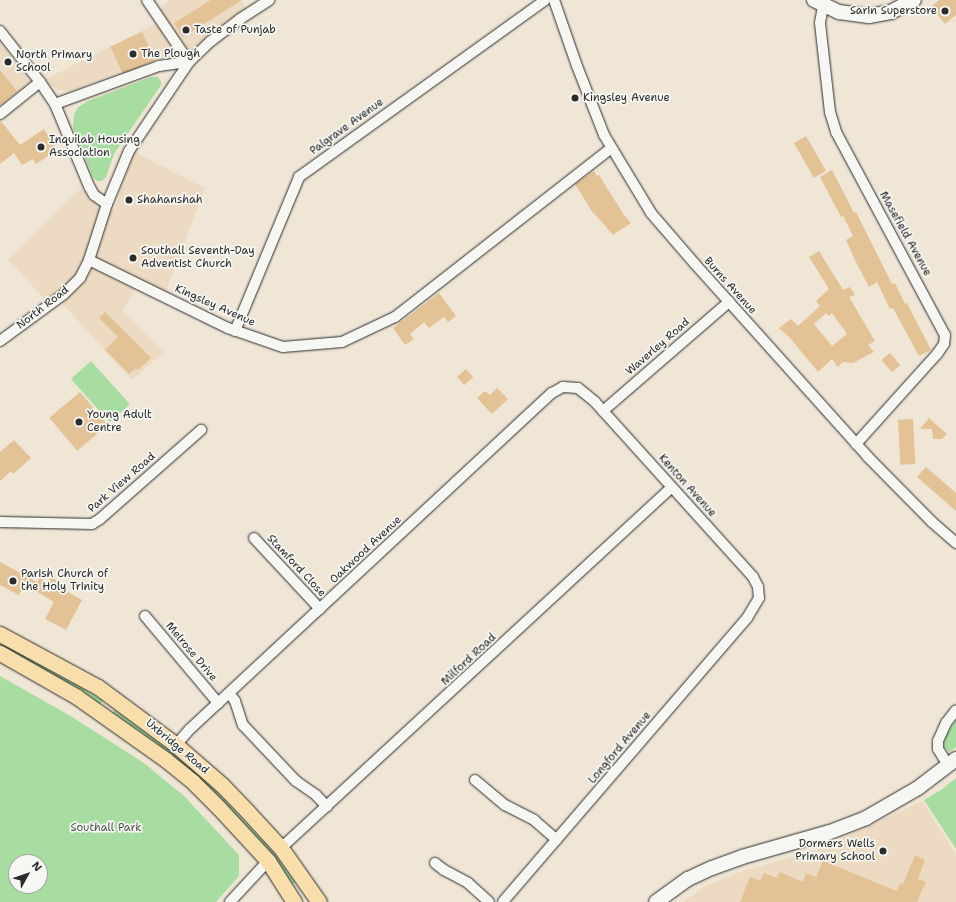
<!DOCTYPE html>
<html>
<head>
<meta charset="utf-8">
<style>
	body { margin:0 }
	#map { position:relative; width:956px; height:902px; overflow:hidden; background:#f0e6d6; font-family:"Shantell Sans",sans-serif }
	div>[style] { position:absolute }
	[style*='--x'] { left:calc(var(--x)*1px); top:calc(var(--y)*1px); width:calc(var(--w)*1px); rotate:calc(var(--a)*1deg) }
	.built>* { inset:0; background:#ecdbc2 }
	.green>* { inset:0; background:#a7dda0; transform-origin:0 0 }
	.building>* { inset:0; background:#e3c295; transform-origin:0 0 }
	.roads { filter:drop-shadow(0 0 1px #2b2b2b) drop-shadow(0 0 1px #2b2b2b) }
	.street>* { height:10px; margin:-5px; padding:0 5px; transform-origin:5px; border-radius:5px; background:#f6f6f2 }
	.secondary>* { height:14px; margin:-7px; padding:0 7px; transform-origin:7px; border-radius:7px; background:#f6f6f2 }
	.primary>* { height:15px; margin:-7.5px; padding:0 7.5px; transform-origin:7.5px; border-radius:7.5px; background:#f8deab }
	.dots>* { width:11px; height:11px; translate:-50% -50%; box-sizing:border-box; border:2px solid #f6f6f2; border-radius:50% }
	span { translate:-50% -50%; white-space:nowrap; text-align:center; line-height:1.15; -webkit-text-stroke:3.5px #f6f6f2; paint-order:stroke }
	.poi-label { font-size:11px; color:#2b2b2b }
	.right { translate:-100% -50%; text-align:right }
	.left { translate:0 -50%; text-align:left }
	.street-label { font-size:11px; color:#2b2b2b }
	.park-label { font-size:11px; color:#4a5848 }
	.north { position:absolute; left:8px; top:854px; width:40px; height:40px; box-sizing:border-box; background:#f6f6f2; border:1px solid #a5a5a2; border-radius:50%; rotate:50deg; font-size:11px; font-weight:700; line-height:16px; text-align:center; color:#2b2b2b }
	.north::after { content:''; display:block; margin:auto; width:14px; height:18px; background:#2b2b2b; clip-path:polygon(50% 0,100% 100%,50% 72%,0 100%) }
</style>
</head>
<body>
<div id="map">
	<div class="built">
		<div style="clip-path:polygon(170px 0,240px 0,249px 10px,190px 57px,171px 56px,155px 60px,72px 91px,58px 90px,44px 80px,161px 21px,156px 12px)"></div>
		<div style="clip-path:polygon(0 42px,30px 82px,0 106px)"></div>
		<div style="clip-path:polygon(131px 150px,205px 188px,165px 294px,138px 282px,123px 311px,164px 352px,132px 380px,60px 301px,51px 306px,8px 259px,80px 189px,115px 210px)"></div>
		<div style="clip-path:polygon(922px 801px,956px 854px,956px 902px,683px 902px,705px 886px,740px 872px,825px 847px)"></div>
	</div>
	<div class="green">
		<div style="clip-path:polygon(151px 77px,158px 77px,161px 81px,161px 85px,114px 154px,106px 177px,102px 181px,97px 181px,93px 177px,73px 128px,74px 115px,78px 107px,88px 101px)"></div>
		<div style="left:91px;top:361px;width:58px;height:27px;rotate:48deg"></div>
		<div style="clip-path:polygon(0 644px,41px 664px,103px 700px,99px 706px)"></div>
		<div style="clip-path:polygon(evenodd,0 676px,69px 715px,144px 763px,184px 796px,239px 855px,239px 876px,216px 902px,0 902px,0 676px,16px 862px,40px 862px,40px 886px,16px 886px,16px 862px)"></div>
		<div style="clip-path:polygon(115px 709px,171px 751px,211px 786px,272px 851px,296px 882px,291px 885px,112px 714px)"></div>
		<div style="clip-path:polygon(956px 720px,956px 747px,949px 752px,944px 747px,943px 739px)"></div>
		<div style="clip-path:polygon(956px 778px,956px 849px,924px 800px,941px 790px)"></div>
	</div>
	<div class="building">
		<div style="clip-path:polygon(211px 0,242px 0,183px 37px,174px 23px)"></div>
		<div style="clip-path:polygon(939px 0,956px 0,956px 15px,945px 24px,931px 7px)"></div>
		<div style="left:142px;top:32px;width:31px;height:35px;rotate:65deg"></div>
		<div style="clip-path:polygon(0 70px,17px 91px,0 105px)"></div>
		<div style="clip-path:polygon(0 120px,20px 145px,44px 129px,57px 150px,36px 164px,33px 159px,22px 165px,14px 153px,0 164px)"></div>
		<div style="left:806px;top:136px;width:40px;height:14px;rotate:60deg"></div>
		<div style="clip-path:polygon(832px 170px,854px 213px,856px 212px,892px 284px,895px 283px,905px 304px,907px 303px,931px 350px,919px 356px,893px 308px,890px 309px,877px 282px,869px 287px,855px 260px,846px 240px,853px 236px,843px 216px,841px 217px,820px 177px)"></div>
		<div style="clip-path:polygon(594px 171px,597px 176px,599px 175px,624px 215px,631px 223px,613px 235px,594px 213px,593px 213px,575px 184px)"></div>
		<div style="clip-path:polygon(evenodd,819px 251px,843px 290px,850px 287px,855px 295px,849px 297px,875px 341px,868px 345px,874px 352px,853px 363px,843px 362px,838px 367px,832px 359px,818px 372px,790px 338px,779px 328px,791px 319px,798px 326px,820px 306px,816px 301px,829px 289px,809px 257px,819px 251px,826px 313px,829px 316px,832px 313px,847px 334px,832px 346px,814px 324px,826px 313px)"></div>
		<div style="clip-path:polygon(439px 293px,456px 316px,448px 322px,444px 317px,429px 328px,424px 322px,410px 334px,414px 339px,405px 345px,393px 328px)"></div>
		<div style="clip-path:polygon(105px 312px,151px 358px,138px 370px,136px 368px,129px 374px,105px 350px,118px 337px,99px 318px)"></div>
		<div style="left:890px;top:353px;width:16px;height:11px;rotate:50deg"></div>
		<div style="left:466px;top:369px;width:11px;height:12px;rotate:49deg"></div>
		<div style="clip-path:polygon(497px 388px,508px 399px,492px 414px,477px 398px,485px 391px,490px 395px)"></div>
		<div style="left:80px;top:392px;width:43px;height:40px;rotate:50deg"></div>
		<div style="clip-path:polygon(929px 418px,947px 434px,942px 439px,933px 439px,932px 429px,920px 429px)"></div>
		<div style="left:913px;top:419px;width:45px;height:15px;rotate:87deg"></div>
		<div style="clip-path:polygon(14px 440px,31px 458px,13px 474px,11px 471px,0 481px,0 452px)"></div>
		<div style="clip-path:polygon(926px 467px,956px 493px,956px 511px,917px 477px)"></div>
		<div style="clip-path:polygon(0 562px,37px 582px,40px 578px,48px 583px,51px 577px,61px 583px,59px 587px,82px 600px,66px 630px,45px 619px,54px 602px,24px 584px,19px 595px,0 585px)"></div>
		<div style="clip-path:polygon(915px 855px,925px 860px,918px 879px,926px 882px,917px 902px,740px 902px,750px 877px,760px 881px,764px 873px,777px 878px,780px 872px,803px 882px,806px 873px,816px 877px,823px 861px,897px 891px,900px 883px,903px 884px)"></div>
	</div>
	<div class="roads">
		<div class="street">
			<div style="--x:147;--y:0;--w:75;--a:55.9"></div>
			<div style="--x:554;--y:0;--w:70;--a:70.8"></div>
			<div style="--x:577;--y:66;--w:74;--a:68.6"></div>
			<div style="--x:604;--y:135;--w:91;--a:58.9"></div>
			<div style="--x:651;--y:213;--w:67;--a:49.2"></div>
			<div style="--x:695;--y:264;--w:258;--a:48.1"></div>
			<div style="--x:867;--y:456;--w:93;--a:45.4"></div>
			<div style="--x:932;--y:522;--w:32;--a:41"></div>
			<div style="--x:823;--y:6;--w:17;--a:100"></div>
			<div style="--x:820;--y:23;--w:90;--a:83.6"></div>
			<div style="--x:830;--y:112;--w:21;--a:73"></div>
			<div style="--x:836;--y:132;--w:230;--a:61.8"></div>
			<div style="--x:945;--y:335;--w:9;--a:96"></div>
			<div style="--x:944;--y:344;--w:12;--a:125"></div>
			<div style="--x:937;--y:354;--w:121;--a:132"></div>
			<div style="--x:0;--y:31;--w:65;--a:51.9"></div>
			<div style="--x:40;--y:82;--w:27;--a:56"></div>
			<div style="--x:55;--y:104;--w:89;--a:67.5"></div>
			<div style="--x:89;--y:186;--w:10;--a:61"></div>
			<div style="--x:94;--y:195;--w:16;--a:35"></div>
			<div style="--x:55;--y:104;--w:111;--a:-20.1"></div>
			<div style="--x:159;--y:66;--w:30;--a:-8"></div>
			<div style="--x:0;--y:114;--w:51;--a:-38.7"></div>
			<div style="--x:89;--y:260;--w:155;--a:26.1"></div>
			<div style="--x:228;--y:328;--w:58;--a:19.1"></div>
			<div style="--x:283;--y:347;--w:59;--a:-4.8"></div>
			<div style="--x:342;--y:342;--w:59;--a:-25.3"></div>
			<div style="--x:395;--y:317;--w:274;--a:-38"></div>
			<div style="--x:235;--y:331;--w:167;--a:-67.4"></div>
			<div style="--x:299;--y:177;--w:303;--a:-35.7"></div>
			<div style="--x:0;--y:341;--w:79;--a:-36.3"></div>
			<div style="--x:64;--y:294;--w:23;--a:-45"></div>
			<div style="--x:80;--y:278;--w:20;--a:-63"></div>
			<div style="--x:89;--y:260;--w:59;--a:-72.2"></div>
			<div style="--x:107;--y:204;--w:57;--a:-67.5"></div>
			<div style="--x:129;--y:151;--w:107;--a:-56"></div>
			<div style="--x:189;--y:62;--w:30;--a:-44"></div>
			<div style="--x:211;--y:41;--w:36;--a:-37"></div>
			<div style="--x:240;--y:19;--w:35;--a:-33"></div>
			<div style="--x:603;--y:411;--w:167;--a:-40.9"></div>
			<div style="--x:0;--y:522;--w:92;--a:1.2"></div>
			<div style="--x:92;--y:524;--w:9;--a:-32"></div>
			<div style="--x:100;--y:519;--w:135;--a:-41.4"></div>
			<div style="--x:254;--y:538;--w:97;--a:47.1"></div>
			<div style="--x:145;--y:616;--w:114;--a:50"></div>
			<div style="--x:229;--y:693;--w:10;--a:53"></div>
			<div style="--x:235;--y:701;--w:25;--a:72"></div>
			<div style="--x:243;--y:725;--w:77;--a:46.6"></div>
			<div style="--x:296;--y:781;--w:24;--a:35"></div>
			<div style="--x:316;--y:795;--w:16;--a:47"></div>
			<div style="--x:176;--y:745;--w:21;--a:-49"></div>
			<div style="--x:190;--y:729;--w:494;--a:-42.9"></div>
			<div style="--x:552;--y:393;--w:13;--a:-29"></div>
			<div style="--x:563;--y:387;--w:15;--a:4"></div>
			<div style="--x:578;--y:388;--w:22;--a:39"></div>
			<div style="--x:595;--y:402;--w:236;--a:47.9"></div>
			<div style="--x:753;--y:577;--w:11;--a:63"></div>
			<div style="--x:758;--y:587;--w:11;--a:85"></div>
			<div style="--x:759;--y:598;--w:23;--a:121"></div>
			<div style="--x:747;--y:618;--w:374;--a:130.7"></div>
			<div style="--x:948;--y:765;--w:19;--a:-122"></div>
			<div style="--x:938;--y:749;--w:8;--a:-90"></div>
			<div style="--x:938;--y:741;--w:20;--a:-66"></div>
			<div style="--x:946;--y:723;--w:16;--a:-52"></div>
			<div style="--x:475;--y:780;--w:39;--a:40"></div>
			<div style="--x:505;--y:805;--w:33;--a:27"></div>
			<div style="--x:534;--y:820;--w:30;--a:41"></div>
			<div style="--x:281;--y:848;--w:532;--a:-42.72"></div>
			<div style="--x:435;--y:863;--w:11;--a:38"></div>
			<div style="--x:444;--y:870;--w:27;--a:28"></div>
			<div style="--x:468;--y:883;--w:28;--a:42"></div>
			<div style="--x:230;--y:902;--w:56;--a:-47.2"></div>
		</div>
		<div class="secondary">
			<div style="--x:814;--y:0;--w:28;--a:26"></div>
			<div style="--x:839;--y:12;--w:30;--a:8"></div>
			<div style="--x:869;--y:16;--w:22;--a:-10"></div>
			<div style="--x:891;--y:12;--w:26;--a:-28"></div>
			<div style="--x:656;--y:902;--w:39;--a:-36"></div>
			<div style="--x:688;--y:879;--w:26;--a:-25"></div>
			<div style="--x:712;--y:868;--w:32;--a:-20"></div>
			<div style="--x:742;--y:857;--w:91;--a:-15.9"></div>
			<div style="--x:830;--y:832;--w:39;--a:-21"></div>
			<div style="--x:866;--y:818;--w:60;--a:-30"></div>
			<div style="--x:918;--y:788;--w:48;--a:-37.3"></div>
		</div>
		<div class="primary">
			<div style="--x:0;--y:634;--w:111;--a:28.4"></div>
			<div style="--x:98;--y:687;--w:97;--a:36.6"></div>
			<div style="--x:176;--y:745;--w:61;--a:41"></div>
			<div style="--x:222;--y:785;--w:36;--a:46"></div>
			<div style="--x:247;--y:811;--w:50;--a:47.4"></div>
			<div style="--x:281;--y:848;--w:66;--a:54.9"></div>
			<div style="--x:0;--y:653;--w:89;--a:29.7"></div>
			<div style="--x:77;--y:697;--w:109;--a:35.3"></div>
			<div style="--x:166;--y:760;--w:35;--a:39"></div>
			<div style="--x:193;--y:782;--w:37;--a:45"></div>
			<div style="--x:219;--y:808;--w:72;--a:47.2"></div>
			<div style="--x:268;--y:861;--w:49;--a:57.6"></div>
		</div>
	</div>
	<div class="dots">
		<div style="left:945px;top:11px;background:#2b2b2b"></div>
		<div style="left:186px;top:30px;background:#2b2b2b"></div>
		<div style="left:133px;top:54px;background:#2b2b2b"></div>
		<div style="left:8px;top:62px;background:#2b2b2b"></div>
		<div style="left:575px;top:98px;background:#2b2b2b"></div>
		<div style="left:41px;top:147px;background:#2b2b2b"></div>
		<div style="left:129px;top:200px;background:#2b2b2b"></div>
		<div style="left:133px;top:258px;background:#2b2b2b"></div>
		<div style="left:79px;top:422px;background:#2b2b2b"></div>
		<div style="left:13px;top:581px;background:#2b2b2b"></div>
		<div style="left:883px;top:851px;background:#2b2b2b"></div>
	</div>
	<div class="poi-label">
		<span class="right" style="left:937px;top:11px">Sarin Superstore</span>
		<span class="left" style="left:194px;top:30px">Taste of Punjab</span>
		<span class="left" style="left:141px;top:54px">The Plough</span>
		<span class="left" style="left:16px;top:62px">North Primary<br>School</span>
		<span class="left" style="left:583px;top:98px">Kingsley Avenue</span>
		<span class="left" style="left:49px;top:147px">Inquilab Housing<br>Association</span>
		<span class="left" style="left:137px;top:200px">Shahanshah</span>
		<span class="left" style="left:141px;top:258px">Southall Seventh-Day<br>Adventist Church</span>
		<span class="left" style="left:87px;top:422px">Young Adult<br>Centre</span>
		<span class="left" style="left:21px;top:581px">Parish Church of<br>the Holy Trinity</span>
		<span class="right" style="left:875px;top:851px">Dormers Wells<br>Primary School</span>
	</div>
	<div class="street-label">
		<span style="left:347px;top:127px;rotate:-36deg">Palgrave Avenue</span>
		<span style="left:905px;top:234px;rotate:61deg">Masefield Avenue</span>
		<span style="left:730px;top:286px;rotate:48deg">Burns Avenue</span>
		<span style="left:215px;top:306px;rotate:24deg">Kingsley Avenue</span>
		<span style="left:43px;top:308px;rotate:-38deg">North Road</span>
		<span style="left:658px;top:347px;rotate:-41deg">Waverley Road</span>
		<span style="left:122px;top:483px;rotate:-41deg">Park View Road</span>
		<span style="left:687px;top:486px;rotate:48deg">Kenton Avenue</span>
		<span style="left:366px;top:550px;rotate:-43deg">Oakwood Avenue</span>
		<span style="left:296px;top:566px;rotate:47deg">Stamford Close</span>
		<span style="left:191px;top:652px;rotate:50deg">Melrose Drive</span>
		<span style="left:469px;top:660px;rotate:-43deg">Milford Road</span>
		<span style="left:177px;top:747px;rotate:40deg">Uxbridge Road</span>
		<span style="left:620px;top:748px;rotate:-50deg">Longford Avenue</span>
	</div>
	<div class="park-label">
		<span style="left:106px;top:828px">Southall Park</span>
	</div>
	<div class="north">N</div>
</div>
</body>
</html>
